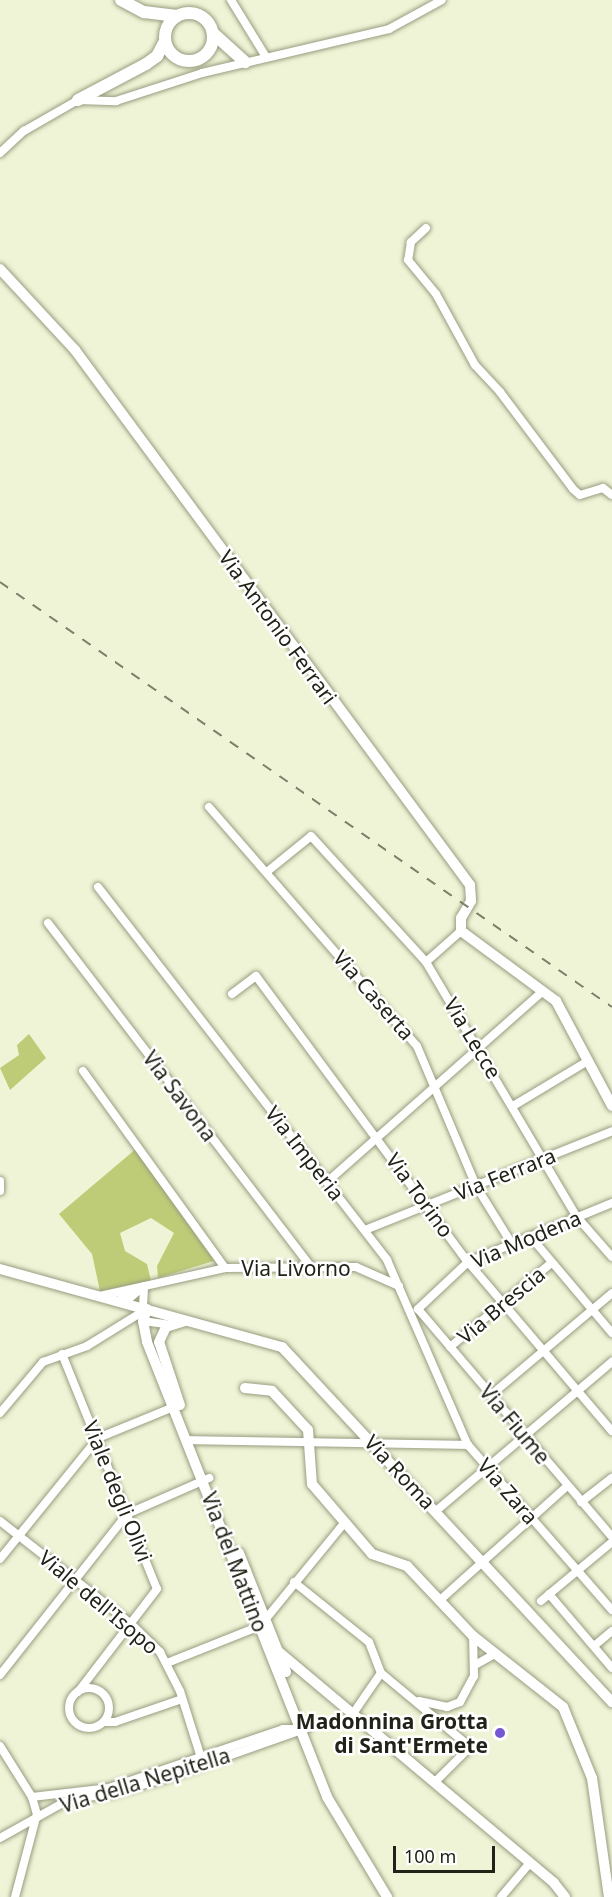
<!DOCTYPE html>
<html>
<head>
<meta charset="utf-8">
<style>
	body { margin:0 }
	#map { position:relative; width:612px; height:1897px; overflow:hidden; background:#eef4d5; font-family:"Noto Sans",sans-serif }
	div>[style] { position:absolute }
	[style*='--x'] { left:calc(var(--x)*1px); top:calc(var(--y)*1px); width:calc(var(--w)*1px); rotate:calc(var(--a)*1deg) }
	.green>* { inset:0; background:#bfcc77 }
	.roads { filter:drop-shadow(0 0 2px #989d81) drop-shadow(0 0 2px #989d81) }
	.street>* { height:8px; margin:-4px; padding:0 4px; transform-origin:4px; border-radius:4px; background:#fff }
	.street>.ring { margin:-4px; padding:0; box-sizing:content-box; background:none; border:8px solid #fff; border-radius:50% }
	.secondary>* { height:10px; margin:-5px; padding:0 5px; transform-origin:5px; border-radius:5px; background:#fff }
	.primary>* { height:12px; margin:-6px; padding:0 6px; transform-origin:6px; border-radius:6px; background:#fff }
	.primary>.ring { margin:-6px; padding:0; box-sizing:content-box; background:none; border:12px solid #fff; border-radius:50% }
	.rail>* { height:2px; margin-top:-1px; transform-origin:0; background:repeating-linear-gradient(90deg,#7b7f6b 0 10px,transparent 0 20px) }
	.dots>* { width:16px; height:16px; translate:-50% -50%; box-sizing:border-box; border:3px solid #fff; border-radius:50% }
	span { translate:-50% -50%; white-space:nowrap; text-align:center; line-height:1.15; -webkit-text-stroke:5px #fff; paint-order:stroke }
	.street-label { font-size:21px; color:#212318 }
	.poi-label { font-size:21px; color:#212318; font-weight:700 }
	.right { translate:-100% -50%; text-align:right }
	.scale { position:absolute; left:393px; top:1846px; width:102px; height:27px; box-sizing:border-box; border:3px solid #212318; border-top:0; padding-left:8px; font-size:18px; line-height:21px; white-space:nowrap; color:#212318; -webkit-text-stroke:4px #fff; paint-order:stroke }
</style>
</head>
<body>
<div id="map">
	<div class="green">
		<div style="clip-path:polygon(29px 1034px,46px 1058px,10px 1090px,0 1068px,19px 1055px,17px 1045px)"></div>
		<div style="clip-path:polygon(137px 1148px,217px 1260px,158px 1278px,157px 1266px,174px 1233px,151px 1218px,120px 1233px,125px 1251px,147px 1264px,151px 1281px,100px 1291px,92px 1254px,59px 1214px)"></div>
	</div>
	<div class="roads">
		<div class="street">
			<div style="--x:231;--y:0;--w:67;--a:58.4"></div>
			<div style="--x:0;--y:153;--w:33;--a:-43"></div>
			<div style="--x:24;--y:131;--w:62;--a:-29.9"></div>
			<div style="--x:78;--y:100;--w:38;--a:2"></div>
			<div style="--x:116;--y:101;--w:90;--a:-18"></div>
			<div style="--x:202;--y:73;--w:192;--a:-13.2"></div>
			<div style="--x:389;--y:29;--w:60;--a:-28.7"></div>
			<div style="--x:426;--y:228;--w:21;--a:137"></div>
			<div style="--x:411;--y:242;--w:18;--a:99"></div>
			<div style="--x:408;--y:260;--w:44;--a:50.5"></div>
			<div style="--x:436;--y:294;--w:81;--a:61.2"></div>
			<div style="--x:475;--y:365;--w:37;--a:47"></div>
			<div style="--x:500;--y:392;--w:121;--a:53"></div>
			<div style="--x:573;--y:489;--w:9;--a:41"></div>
			<div style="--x:580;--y:495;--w:24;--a:-17"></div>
			<div style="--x:603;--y:488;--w:11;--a:38"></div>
			<div style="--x:209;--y:807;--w:317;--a:49"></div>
			<div style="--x:417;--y:1046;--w:152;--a:67.1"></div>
			<div style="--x:476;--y:1186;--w:68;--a:58.2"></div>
			<div style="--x:268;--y:871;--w:55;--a:-39.1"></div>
			<div style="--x:311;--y:836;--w:171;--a:47.6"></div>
			<div style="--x:426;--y:962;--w:296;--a:59.4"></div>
			<div style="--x:577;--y:1217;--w:53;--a:48.8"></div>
			<div style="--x:98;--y:887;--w:472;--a:52.2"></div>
			<div style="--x:387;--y:1260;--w:202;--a:66.4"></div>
			<div style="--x:48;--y:923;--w:434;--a:52.6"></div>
			<div style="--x:426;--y:962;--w:47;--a:-41.5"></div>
			<div style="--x:232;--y:994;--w:30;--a:-37"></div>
			<div style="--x:256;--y:976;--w:356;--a:53.5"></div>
			<div style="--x:468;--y:1262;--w:222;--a:49.6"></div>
			<div style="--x:83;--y:1071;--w:243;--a:54.2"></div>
			<div style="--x:513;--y:1106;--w:87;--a:-31"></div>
			<div style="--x:0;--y:1181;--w:10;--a:90"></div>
			<div style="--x:327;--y:1182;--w:288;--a:-41.5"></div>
			<div style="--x:612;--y:1203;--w:156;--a:157.7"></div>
			<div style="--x:468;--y:1262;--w:69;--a:136.8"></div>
			<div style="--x:418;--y:1309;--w:299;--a:49.6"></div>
			<div style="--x:365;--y:1230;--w:266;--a:-21.8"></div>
			<div style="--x:530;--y:1236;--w:127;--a:49.8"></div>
			<div style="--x:128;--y:1290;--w:9;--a:131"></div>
			<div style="--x:122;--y:1297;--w:6;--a:72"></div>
			<div style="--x:124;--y:1303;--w:26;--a:-40"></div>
			<div style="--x:100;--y:1296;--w:128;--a:-12.6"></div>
			<div style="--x:225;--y:1268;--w:131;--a:-0.4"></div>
			<div style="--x:356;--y:1267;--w:47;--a:23.8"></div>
			<div style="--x:143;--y:1307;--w:20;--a:-87"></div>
			<div style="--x:143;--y:1321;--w:28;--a:8"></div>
			<div style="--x:450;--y:1347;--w:131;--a:-39.7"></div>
			<div style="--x:62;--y:1354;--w:253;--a:68"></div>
			<div style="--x:157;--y:1589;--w:130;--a:127.5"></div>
			<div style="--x:491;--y:1395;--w:158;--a:-40.1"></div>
			<div style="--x:0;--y:1413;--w:67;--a:-49.9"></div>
			<div style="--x:43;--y:1362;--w:47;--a:-20"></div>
			<div style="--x:87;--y:1346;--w:70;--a:-31.7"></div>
			<div style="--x:186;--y:1440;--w:282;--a:1"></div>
			<div style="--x:468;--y:1445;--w:219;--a:48.9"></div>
			<div style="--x:581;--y:1502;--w:39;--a:-38"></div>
			<div style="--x:436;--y:1511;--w:231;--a:-40.3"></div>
			<div style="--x:0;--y:1521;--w:165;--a:38.1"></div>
			<div style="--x:130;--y:1623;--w:42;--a:44"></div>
			<div style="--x:160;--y:1652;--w:44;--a:62.9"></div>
			<div style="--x:180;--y:1691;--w:77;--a:72.5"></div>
			<div style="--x:0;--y:1559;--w:156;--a:-51"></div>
			<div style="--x:98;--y:1438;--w:84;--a:-22.3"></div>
			<div style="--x:294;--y:1582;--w:96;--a:38.7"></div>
			<div style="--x:369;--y:1642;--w:33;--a:69"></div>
			<div style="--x:381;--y:1673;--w:116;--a:39.7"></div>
			<div style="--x:470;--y:1747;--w:49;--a:135"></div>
			<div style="--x:549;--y:1594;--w:97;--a:49.6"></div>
			<div style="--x:439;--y:1601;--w:172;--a:-41.9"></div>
			<div style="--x:541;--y:1601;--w:92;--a:-39.7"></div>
			<div style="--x:594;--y:1646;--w:23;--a:-40"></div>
			<div style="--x:167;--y:1663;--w:100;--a:-21.7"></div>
			<div style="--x:260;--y:1626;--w:134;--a:-50.7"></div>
			<div style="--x:475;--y:1665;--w:23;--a:-29"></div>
			<div style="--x:0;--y:1675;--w:205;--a:-51.7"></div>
			<div style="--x:127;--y:1514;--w:90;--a:-23.7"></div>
			<div class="ring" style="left:69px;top:1688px;width:32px;height:32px"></div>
			<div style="--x:419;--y:1701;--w:29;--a:12"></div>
			<div style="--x:447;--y:1707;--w:14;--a:-21"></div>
			<div style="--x:460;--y:1702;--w:30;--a:-62"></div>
			<div style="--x:474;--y:1676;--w:40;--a:-91.4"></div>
			<div style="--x:352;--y:1715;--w:51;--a:-55.4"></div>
			<div style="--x:104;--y:1722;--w:11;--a:0"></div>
			<div style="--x:115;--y:1722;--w:71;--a:-18.9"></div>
			<div style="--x:0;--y:1746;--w:60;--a:57.9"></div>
			<div style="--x:32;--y:1797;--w:18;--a:74"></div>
			<div style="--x:32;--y:1797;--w:78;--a:-6.7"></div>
			<div style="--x:109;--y:1788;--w:184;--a:-18.7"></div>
			<div style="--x:283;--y:1729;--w:17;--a:0"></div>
			<div style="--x:0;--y:1838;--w:80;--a:-29.1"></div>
			<div style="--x:70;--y:1799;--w:41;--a:-7"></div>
			<div style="--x:111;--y:1794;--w:57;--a:-16.2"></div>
			<div style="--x:166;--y:1778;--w:150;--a:-19.5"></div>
			<div style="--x:15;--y:1897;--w:86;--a:-75.2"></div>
			<div style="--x:501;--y:1897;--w:43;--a:-49.7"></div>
		</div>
		<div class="secondary">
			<div style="--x:0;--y:269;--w:110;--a:47.2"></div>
			<div style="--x:75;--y:350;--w:665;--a:53.56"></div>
			<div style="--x:470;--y:885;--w:16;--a:86"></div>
			<div style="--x:471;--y:901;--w:20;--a:120"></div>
			<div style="--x:461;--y:918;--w:13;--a:90"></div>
			<div style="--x:461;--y:931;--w:118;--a:36.4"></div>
			<div style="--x:556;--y:1001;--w:119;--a:61.9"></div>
			<div style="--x:0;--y:1269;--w:293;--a:15.5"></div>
			<div style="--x:282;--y:1347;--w:485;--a:47.1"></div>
			<div style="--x:147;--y:1309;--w:13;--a:108"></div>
			<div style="--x:143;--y:1321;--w:21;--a:79"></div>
			<div style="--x:147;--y:1342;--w:489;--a:68.4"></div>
			<div style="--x:327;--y:1797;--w:117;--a:59"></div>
			<div style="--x:245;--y:1388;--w:27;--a:6"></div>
			<div style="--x:272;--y:1391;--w:53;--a:47.3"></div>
			<div style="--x:308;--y:1430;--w:54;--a:85.8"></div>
			<div style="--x:312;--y:1484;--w:92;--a:49.4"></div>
			<div style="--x:372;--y:1554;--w:37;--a:19"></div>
			<div style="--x:407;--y:1566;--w:96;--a:46.7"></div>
			<div style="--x:473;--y:1636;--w:115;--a:38.3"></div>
			<div style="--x:563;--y:1707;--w:77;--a:67.8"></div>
			<div style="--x:592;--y:1778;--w:120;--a:81.9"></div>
			<div style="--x:180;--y:1405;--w:66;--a:-108.4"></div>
			<div style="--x:159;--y:1342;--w:17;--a:-65"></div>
			<div style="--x:166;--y:1327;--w:19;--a:-18"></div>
			<div style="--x:239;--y:1553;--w:128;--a:68.4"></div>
			<div style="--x:279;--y:1652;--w:359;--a:40"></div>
			<div style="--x:554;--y:1883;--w:18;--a:52"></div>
		</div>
		<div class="primary">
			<div style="--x:121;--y:0;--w:26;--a:28"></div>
			<div style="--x:144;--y:12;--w:33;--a:7"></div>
			<div class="ring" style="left:165px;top:13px;width:36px;height:36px"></div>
			<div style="--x:214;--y:34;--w:42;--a:42.1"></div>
			<div style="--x:78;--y:100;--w:77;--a:-27.9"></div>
			<div style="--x:146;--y:64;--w:14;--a:-36"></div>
			<div style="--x:157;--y:56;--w:17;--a:-62"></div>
		</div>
	</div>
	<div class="rail">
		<div style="--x:0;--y:582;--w:745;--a:34.78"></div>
	</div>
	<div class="dots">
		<div style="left:500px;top:1733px;background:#7558d2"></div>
	</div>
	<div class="street-label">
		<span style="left:278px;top:627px;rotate:54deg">Via Antonio Ferrari</span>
		<span style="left:374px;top:995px;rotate:49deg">Via Caserta</span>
		<span style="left:473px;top:1038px;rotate:59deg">Via Lecce</span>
		<span style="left:180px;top:1096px;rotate:53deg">Via Savona</span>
		<span style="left:305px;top:1153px;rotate:52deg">Via Imperia</span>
		<span style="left:505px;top:1174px;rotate:-22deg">Via Ferrara</span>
		<span style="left:420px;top:1195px;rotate:54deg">Via Torino</span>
		<span style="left:526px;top:1239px;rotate:-23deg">Via Modena</span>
		<span style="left:296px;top:1268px">Via Livorno</span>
		<span style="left:501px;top:1305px;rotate:-40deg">Via Brescia</span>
		<span style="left:515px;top:1424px;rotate:50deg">Via Fiume</span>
		<span style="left:400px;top:1472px;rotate:47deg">Via Roma</span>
		<span style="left:118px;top:1491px;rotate:68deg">Viale degli Olivi</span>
		<span style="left:508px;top:1491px;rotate:49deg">Via Zara</span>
		<span style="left:235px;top:1562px;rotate:69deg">Via del Mattino</span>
		<span style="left:99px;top:1602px;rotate:40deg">Viale dell'Isopo</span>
		<span style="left:145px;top:1780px;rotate:-17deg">Via della Nepitella</span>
	</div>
	<div class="poi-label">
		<span class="right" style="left:488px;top:1733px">Madonnina Grotta<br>di Sant'Ermete</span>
	</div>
	<div class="scale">100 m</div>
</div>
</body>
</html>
